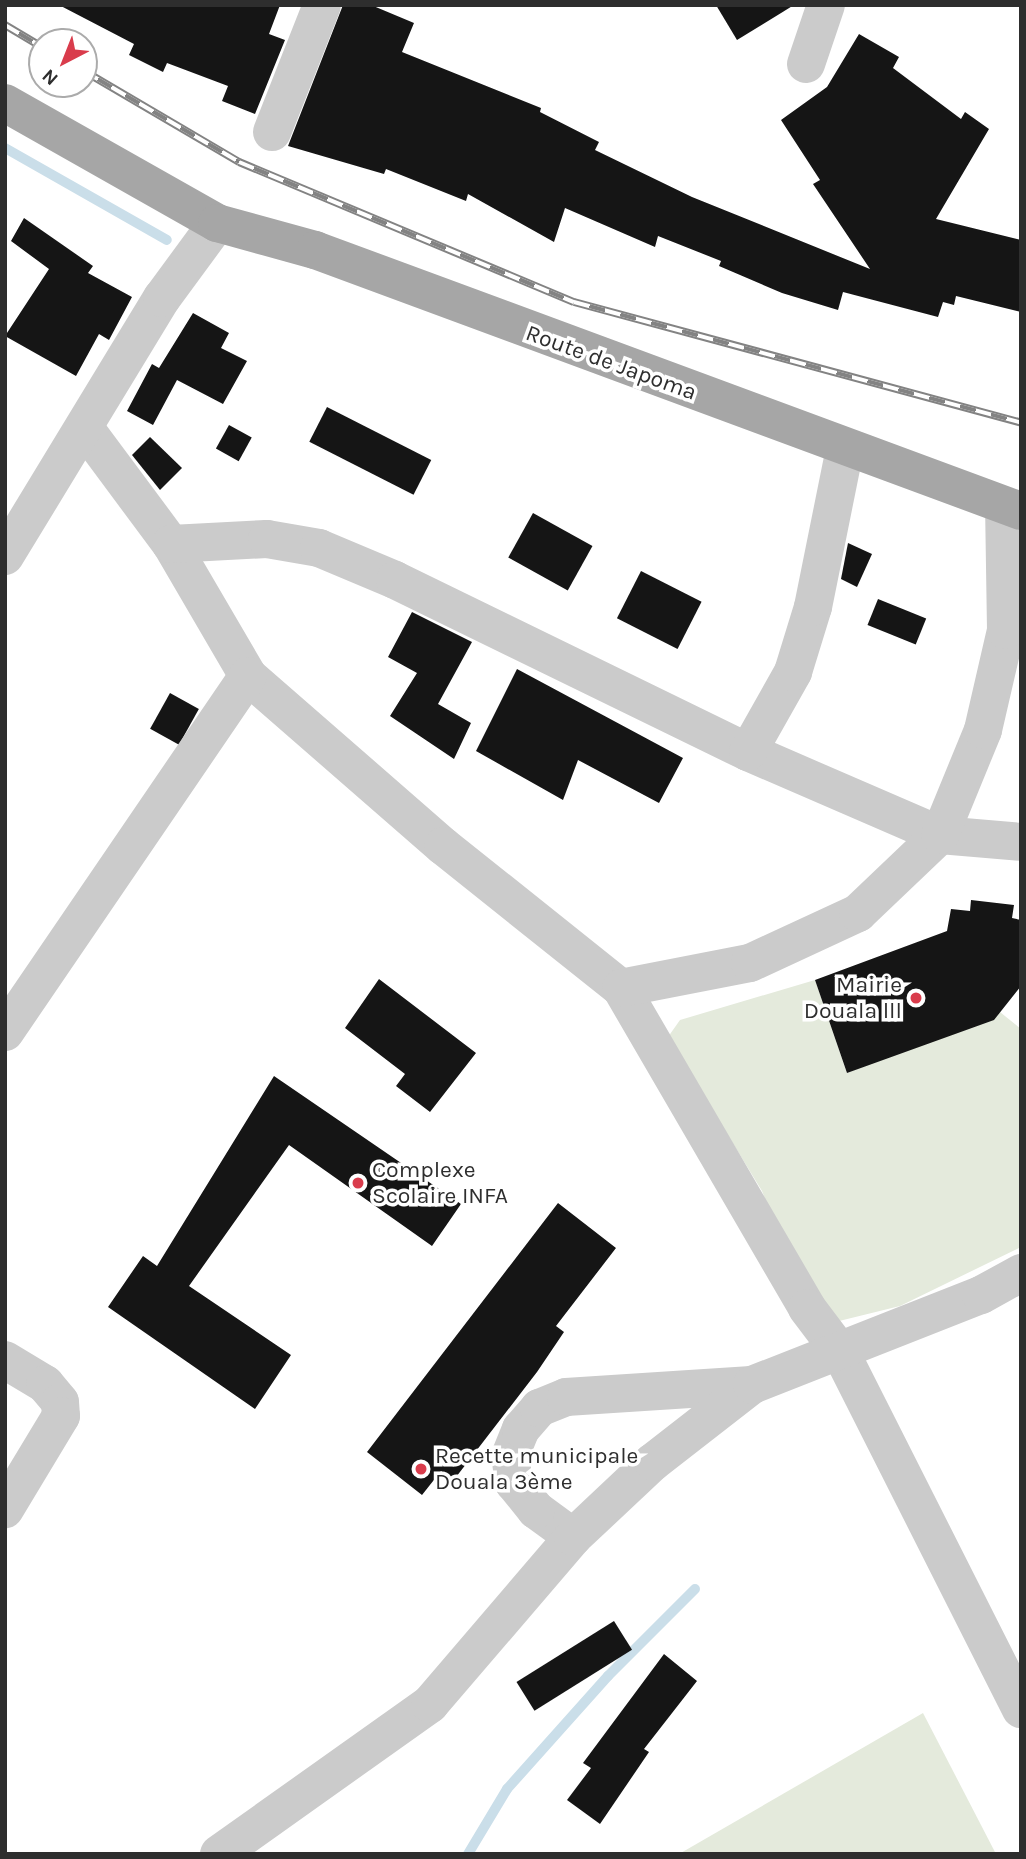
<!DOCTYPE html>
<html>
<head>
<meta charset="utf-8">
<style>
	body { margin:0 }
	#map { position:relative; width:1026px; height:1859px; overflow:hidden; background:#fff; font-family:Karla,sans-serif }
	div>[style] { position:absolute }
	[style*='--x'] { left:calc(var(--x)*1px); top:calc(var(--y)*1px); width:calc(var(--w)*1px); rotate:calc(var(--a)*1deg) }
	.green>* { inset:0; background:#e4eadc }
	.stream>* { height:10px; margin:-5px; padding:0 5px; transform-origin:5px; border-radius:5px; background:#cadee9 }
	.building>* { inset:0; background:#151515; transform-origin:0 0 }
	.street>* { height:38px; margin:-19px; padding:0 19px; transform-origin:19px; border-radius:19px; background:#cbcbcb }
	.primary>* { height:38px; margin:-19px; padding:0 19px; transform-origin:19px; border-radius:19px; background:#a6a6a6 }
	.rail>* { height:8px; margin-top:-4px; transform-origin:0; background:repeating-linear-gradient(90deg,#fff 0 16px,#838383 0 32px); box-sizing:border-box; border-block:2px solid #838383 }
	.dots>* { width:19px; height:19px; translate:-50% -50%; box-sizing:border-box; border:4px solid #fff; border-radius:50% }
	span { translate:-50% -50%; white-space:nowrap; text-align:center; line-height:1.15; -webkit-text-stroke:7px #fff; paint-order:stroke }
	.street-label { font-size:23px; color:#2e2e2e }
	.poi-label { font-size:23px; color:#2e2e2e }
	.right { translate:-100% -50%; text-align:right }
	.left { translate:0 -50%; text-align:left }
	.frame { position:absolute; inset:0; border:7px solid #2e2e2e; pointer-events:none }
	.north { position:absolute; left:28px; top:28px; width:70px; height:70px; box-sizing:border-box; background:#fff; border:2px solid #ababab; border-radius:50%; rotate:222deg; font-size:19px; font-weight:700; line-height:28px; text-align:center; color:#2e2e2e }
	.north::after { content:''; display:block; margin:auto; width:24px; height:32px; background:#d93c4c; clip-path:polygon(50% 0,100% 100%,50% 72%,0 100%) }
</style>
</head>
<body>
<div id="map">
	<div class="green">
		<div style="clip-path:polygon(815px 980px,847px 1073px,1000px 1012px,1021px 1029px,1021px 1247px,900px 1306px,827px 1324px,801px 1289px,762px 1191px,668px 1037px,680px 1020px)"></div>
		<div style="clip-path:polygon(923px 1713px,996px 1854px,679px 1854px)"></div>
	</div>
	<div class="stream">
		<div style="--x:5;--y:148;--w:186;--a:29.6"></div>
		<div style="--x:468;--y:1854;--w:76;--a:-59"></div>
		<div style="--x:507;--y:1789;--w:152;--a:-48.2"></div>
		<div style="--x:608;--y:1676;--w:123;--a:-45"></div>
	</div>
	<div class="building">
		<div style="clip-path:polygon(59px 5px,280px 5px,269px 34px,285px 40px,255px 114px,222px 101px,228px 86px,167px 63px,163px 72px,129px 55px,134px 44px)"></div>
		<div style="clip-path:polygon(343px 5px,371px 5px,414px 23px,402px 52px,541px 108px,540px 112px,599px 142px,595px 150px,692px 197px,870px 269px,813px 184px,820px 180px,781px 120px,827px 87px,859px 34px,899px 57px,893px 68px,961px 119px,965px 112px,989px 129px,936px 219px,1021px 240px,1021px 312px,956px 296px,954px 305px,943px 302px,938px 317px,843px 292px,838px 310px,782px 293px,719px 266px,721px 261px,658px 236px,655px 247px,565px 208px,554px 242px,468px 194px,466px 201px,386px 169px,384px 174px,288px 146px)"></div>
		<div style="clip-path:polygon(716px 5px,794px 5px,737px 40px)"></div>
		<div style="clip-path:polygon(24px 218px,93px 266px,88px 273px,132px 297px,109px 340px,99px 334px,76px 376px,5px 336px,49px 269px,11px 241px)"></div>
		<div style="clip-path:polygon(193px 313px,229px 333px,221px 348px,247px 361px,223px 404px,177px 380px,153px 425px,127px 411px,152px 364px,159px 368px)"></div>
		<div style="left:327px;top:407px;width:117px;height:39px;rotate:27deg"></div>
		<div style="left:229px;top:425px;width:26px;height:27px;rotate:29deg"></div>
		<div style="clip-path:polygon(150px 437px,182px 468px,160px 490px,132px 455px)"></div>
		<div style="left:533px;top:513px;width:68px;height:51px;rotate:29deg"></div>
		<div style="clip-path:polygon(848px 543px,872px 554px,857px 587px,841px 579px)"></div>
		<div style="left:641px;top:571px;width:68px;height:53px;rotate:27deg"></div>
		<div style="left:878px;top:599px;width:52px;height:28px;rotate:22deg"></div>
		<div style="clip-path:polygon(412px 612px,472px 642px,438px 704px,471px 723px,454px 759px,390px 716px,417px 673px,388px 657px)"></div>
		<div style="clip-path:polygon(517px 669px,683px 758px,659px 803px,578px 760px,563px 800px,476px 751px)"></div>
		<div style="left:170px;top:693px;width:33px;height:41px;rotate:29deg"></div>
		<div style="clip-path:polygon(971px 900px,1014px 905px,1012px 918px,1021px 920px,1021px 986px,994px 1020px,847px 1073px,815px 980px,947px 931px,951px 909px,970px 911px)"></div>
		<div style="clip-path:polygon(379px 979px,476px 1053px,430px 1112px,396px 1086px,405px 1074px,345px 1028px)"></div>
		<div style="clip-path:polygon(274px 1076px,461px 1204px,432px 1246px,289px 1145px,189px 1286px,291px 1355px,255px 1409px,108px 1307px,143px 1256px,157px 1266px)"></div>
		<div style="clip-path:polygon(558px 1203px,616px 1248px,556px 1326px,564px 1332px,537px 1372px,453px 1481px,441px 1471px,422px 1495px,367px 1452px)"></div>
		<div style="left:614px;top:1621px;width:34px;height:115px;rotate:58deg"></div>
		<div style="clip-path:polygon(664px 1654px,697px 1681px,644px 1749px,649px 1752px,600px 1824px,567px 1800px,591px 1768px,583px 1763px)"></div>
	</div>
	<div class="street">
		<div style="--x:806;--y:64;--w:62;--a:-71.3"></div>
		<div style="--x:272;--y:132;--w:136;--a:-68.5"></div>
		<div style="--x:84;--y:427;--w:146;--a:53.4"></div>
		<div style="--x:171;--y:544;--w:153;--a:59.7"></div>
		<div style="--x:248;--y:676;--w:259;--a:41.1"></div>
		<div style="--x:443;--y:846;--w:228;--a:38.6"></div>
		<div style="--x:621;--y:988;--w:370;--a:59.8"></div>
		<div style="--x:807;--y:1308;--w:56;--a:52.9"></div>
		<div style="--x:841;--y:1353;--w:399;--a:63.2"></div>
		<div style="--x:171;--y:544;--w:96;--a:-3"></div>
		<div style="--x:267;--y:539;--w:53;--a:9.8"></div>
		<div style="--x:319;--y:548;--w:82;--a:22.8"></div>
		<div style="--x:395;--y:580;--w:393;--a:26"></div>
		<div style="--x:748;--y:752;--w:209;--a:23.4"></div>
		<div style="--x:940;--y:835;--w:81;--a:4.9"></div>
		<div style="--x:5;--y:556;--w:302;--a:-58.7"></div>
		<div style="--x:162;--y:298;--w:93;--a:-53.7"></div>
		<div style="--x:748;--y:752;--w:92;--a:-60.6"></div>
		<div style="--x:793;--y:672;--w:68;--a:-72.9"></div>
		<div style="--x:813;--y:607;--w:162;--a:-78.6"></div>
		<div style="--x:621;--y:988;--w:131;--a:-11"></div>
		<div style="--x:750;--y:963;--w:119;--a:-24.8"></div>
		<div style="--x:858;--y:913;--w:113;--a:-43.6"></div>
		<div style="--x:940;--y:835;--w:113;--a:-67.7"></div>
		<div style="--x:983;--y:730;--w:103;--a:-77"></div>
		<div style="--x:1006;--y:630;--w:124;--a:-90.9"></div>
		<div style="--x:5;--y:1032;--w:431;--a:-55.7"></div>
		<div style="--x:5;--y:1360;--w:47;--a:31"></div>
		<div style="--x:45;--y:1384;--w:23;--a:50"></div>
		<div style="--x:60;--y:1402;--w:14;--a:86"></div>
		<div style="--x:61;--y:1416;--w:109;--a:121.1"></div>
		<div style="--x:573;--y:1537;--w:46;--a:-143.9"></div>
		<div style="--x:536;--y:1510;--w:35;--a:-129"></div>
		<div style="--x:514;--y:1483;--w:27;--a:-98"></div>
		<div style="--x:510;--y:1456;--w:29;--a:-68"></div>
		<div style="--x:521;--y:1429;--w:28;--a:-49"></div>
		<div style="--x:539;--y:1408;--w:29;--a:-22"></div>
		<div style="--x:566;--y:1397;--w:186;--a:-3.7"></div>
		<div style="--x:219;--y:1854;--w:259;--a:-35.4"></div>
		<div style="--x:430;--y:1704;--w:220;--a:-49.4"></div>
		<div style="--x:573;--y:1537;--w:110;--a:-43.2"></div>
		<div style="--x:653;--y:1462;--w:125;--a:-37.9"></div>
		<div style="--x:752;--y:1385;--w:246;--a:-21.5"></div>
		<div style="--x:981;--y:1295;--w:46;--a:-28.8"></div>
	</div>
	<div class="primary">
		<div style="--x:5;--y:103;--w:244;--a:29.5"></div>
		<div style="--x:217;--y:223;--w:102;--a:15.4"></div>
		<div style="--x:315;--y:250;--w:753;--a:20.29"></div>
	</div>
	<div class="rail">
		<div style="--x:5;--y:25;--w:43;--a:30.7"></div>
		<div style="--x:84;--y:71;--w:180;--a:30.4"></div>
		<div style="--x:239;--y:162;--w:363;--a:22.7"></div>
		<div style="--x:574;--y:302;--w:463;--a:15.1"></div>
	</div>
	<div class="dots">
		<div style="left:916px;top:998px;background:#d93c4c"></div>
		<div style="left:358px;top:1183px;background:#d93c4c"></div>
		<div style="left:421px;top:1469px;background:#d93c4c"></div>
	</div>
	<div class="street-label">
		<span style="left:611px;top:363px;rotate:20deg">Route de Japoma</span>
	</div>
	<div class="poi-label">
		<span class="right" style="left:902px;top:998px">Mairie<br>Douala lll</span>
		<span class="left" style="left:372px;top:1183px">Complexe<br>Scolaire INFA</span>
		<span class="left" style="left:435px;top:1469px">Recette municipale<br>Douala 3ème</span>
	</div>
	<div class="frame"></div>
	<div class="north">N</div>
</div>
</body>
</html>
